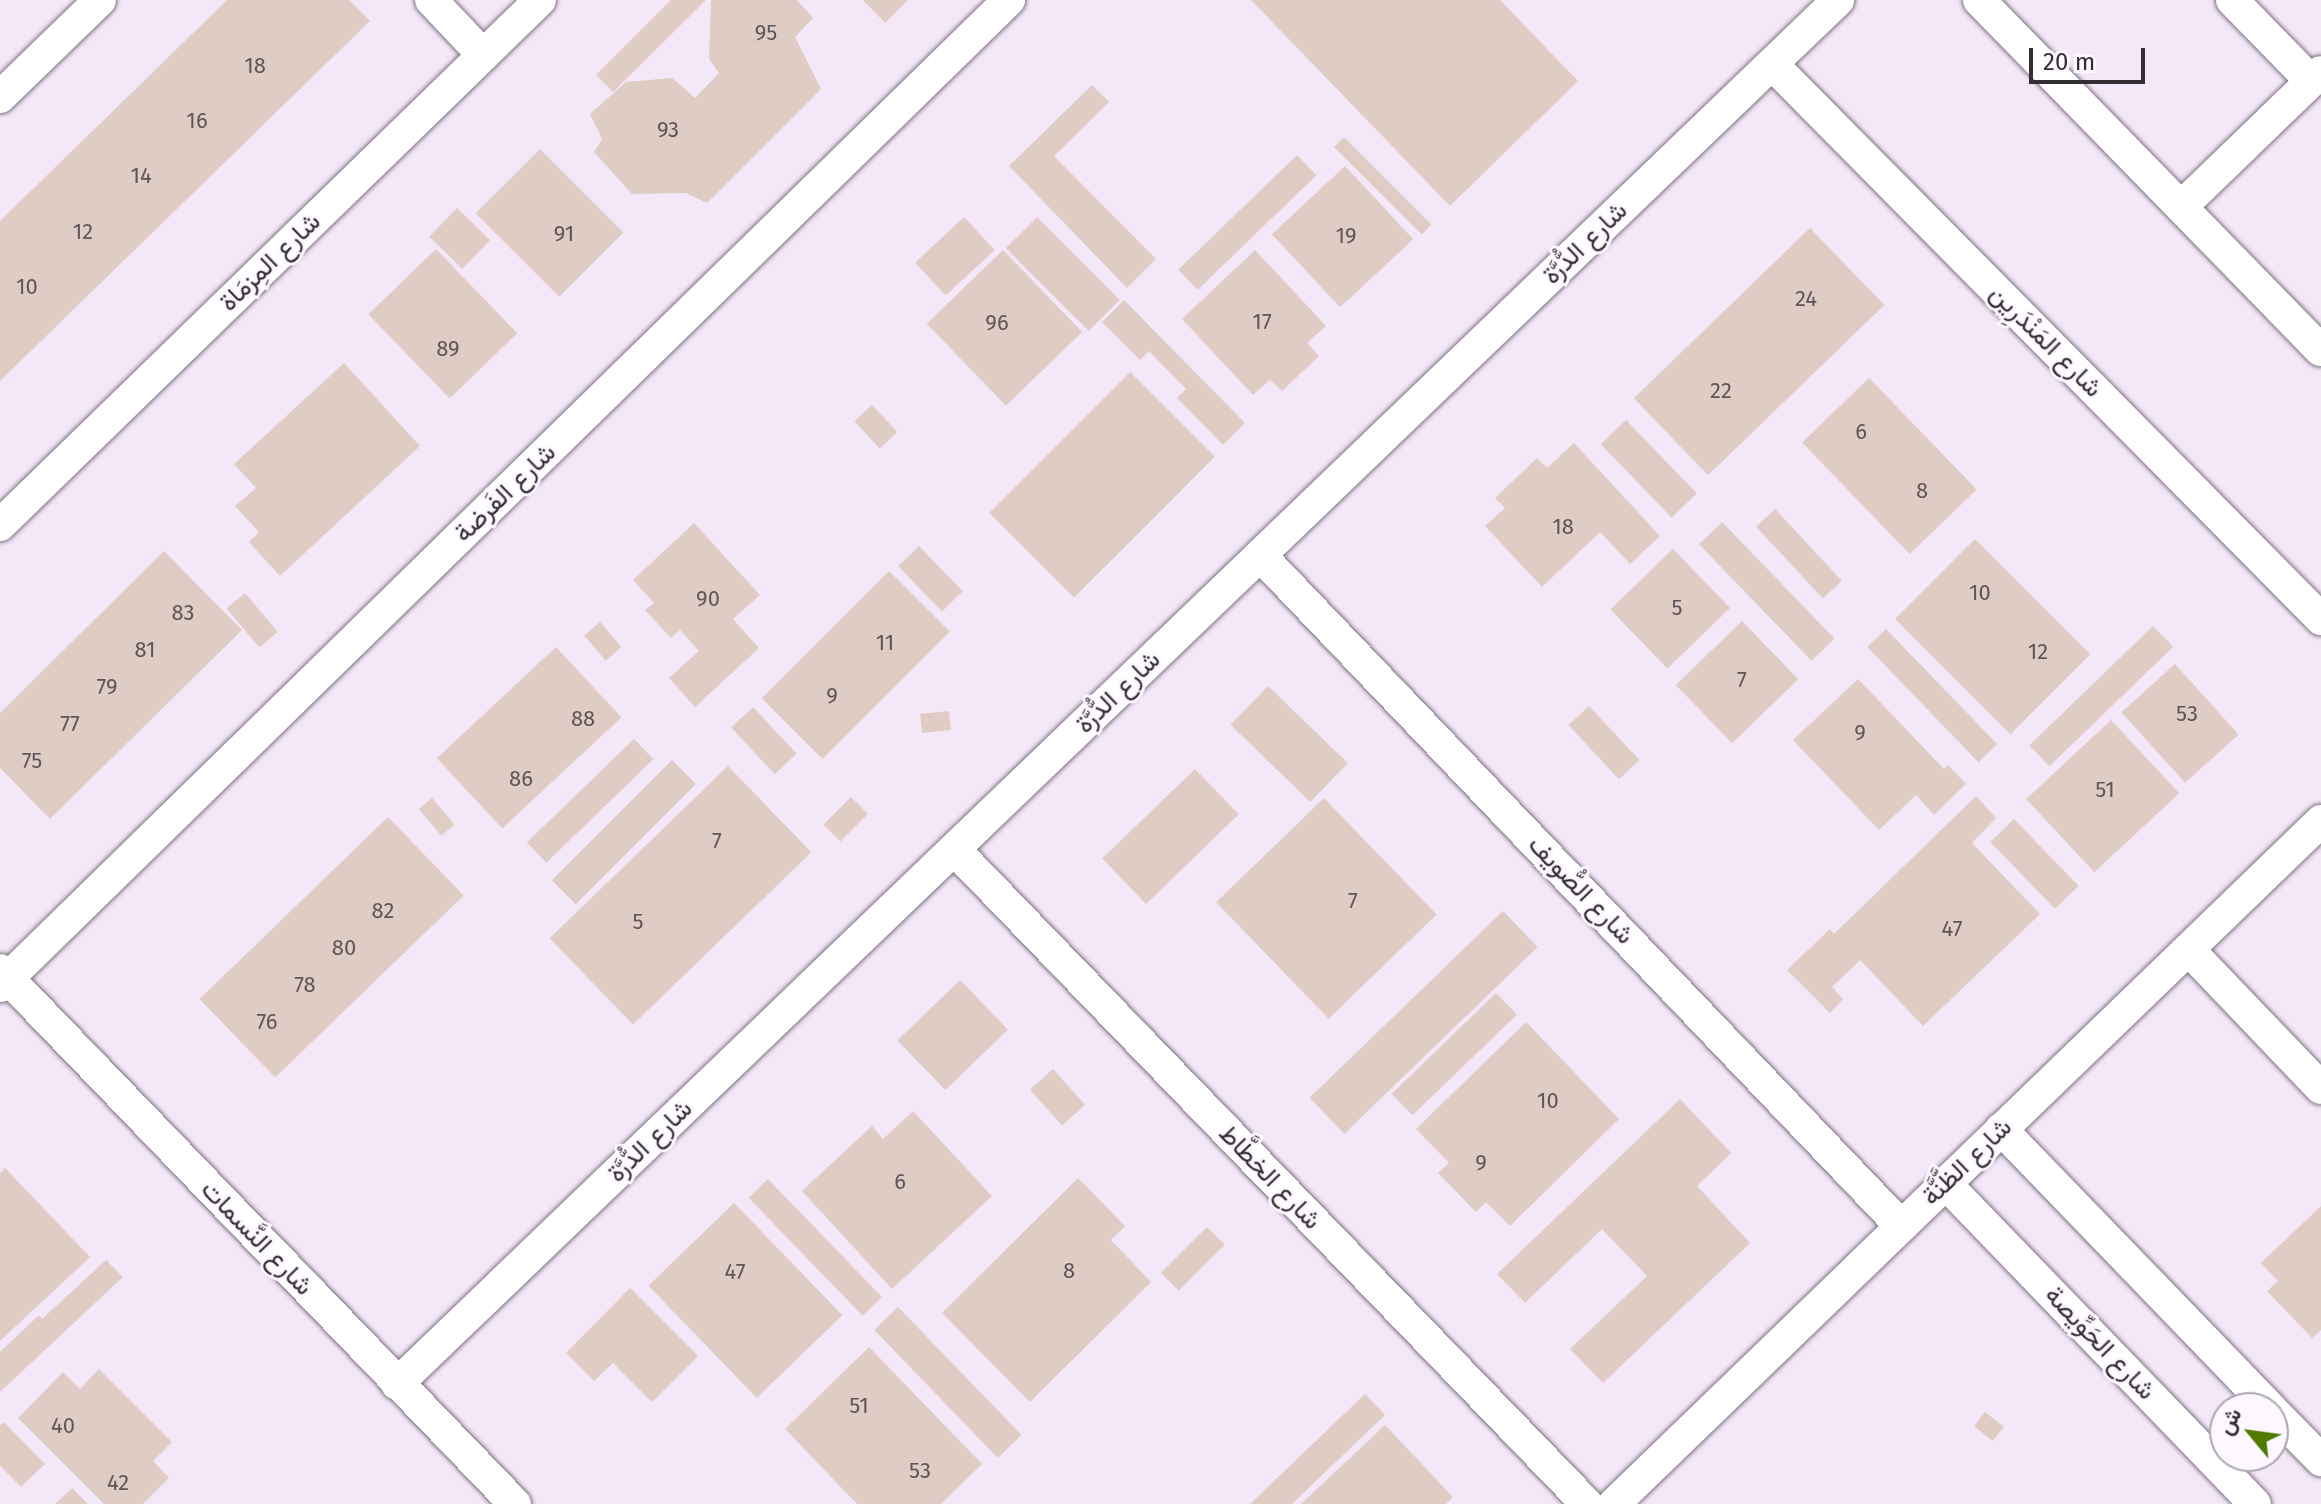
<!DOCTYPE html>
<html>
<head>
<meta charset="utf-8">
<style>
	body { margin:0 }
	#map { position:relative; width:2321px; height:1504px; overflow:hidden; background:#f4e8f8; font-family:"Fira Sans",Vazirmatn,sans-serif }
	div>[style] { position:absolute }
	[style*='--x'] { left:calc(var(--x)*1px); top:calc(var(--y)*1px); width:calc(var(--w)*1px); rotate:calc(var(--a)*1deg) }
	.building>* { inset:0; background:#dfccc4; transform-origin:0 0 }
	.roads { filter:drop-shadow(0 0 2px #7d7381) drop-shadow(0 0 2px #7d7381) }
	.street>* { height:32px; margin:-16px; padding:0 16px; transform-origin:16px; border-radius:16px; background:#fff }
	span { translate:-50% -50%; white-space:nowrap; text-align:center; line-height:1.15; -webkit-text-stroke:6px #fdf8ff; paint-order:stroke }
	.number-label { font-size:22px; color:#5e5658 }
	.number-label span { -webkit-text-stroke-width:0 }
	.street-label { font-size:26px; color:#332e34 }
	.north { position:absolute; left:2209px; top:1392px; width:80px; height:80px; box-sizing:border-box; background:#fdf8ff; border:2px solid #aca7ae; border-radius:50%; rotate:299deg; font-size:22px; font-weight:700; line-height:32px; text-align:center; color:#332e34 }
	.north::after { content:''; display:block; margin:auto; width:28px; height:36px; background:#4f7b00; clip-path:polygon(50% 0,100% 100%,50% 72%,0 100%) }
	.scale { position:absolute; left:2029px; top:48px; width:116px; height:36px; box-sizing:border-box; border:4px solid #332e34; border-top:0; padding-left:10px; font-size:24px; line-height:28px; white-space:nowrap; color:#332e34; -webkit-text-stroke:6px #fdf8ff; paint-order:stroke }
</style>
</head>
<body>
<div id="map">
	<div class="building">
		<div style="clip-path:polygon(227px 0,349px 0,370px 21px,0 381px,0 221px)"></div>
		<div style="clip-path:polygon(671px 0,706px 0,613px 92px,596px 75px)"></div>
		<div style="clip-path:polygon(711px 0,797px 0,813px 18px,795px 37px,821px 89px,707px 203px,686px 193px,632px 194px,594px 152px,602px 139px,590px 114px,626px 82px,672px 78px,695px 98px,719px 73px,709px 59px)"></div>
		<div style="clip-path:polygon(863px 0,908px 0,885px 23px)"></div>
		<div style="clip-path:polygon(1251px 0,1500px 0,1578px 81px,1450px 206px)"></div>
		<div style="clip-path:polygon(1092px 85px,1109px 102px,1054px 156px,1156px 259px,1127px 288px,1009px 166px)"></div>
		<div style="left:1344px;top:137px;width:124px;height:14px;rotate:45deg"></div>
		<div style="left:540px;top:149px;width:118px;height:91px;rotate:45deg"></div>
		<div style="left:1297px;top:155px;width:28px;height:165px;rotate:46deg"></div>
		<div style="left:1345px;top:166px;width:100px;height:100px;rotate:47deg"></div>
		<div style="left:457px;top:208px;width:46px;height:40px;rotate:44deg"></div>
		<div style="left:964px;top:217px;width:45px;height:67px;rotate:47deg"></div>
		<div style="left:1037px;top:217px;width:117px;height:44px;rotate:45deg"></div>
		<div style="left:1810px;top:228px;width:107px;height:245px;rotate:46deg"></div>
		<div style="left:436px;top:249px;width:117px;height:94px;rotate:46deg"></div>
		<div style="left:1003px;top:250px;width:114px;height:106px;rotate:46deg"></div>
		<div style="clip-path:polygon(1255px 250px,1326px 326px,1307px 343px,1319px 356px,1282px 391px,1270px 380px,1253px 395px,1182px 319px)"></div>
		<div style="clip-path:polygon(1124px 300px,1245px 423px,1223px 445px,1177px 398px,1186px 389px,1149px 351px,1140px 360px,1102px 322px)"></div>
		<div style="clip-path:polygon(344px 363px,420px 446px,280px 576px,249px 542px,259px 532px,235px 506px,256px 488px,234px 464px)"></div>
		<div style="left:1130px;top:372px;width:120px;height:199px;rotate:45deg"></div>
		<div style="left:1869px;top:378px;width:155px;height:93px;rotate:46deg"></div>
		<div style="left:872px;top:405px;width:37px;height:24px;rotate:47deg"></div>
		<div style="left:1626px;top:420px;width:102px;height:35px;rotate:46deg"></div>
		<div style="clip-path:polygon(1574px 443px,1660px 536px,1630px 564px,1600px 532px,1542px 587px,1485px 526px,1505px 508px,1495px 498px,1537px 458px,1547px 468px)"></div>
		<div style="left:1775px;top:509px;width:98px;height:26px;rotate:47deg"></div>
		<div style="left:1722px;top:522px;width:162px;height:32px;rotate:46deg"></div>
		<div style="clip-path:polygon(694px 523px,760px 595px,733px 619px,759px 648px,695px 707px,669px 678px,699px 651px,680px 630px,671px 638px,645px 610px,654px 603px,633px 580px)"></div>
		<div style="left:1975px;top:539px;width:163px;height:113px;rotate:45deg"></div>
		<div style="left:919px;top:546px;width:63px;height:29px;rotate:46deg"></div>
		<div style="left:1673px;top:549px;width:82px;height:87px;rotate:46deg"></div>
		<div style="clip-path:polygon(164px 551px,242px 630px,50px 819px,0 768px,0 713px)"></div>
		<div style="left:889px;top:571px;width:86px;height:180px;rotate:45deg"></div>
		<div style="left:245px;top:593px;width:51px;height:24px;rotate:50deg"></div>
		<div style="left:1742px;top:621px;width:81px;height:92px;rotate:46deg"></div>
		<div style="left:600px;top:622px;width:33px;height:21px;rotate:49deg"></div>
		<div style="left:2153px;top:626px;width:29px;height:172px;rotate:46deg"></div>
		<div style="left:1886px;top:629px;width:160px;height:26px;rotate:46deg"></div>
		<div style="left:556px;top:647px;width:96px;height:163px;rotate:47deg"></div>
		<div style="left:2175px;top:664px;width:95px;height:72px;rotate:48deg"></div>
		<div style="clip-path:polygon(1858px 679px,1944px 769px,1948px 765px,1966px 784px,1934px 815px,1916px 795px,1879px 830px,1793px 740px)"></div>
		<div style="left:1268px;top:686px;width:111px;height:54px;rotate:44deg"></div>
		<div style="left:1589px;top:706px;width:74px;height:28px;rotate:47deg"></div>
		<div style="left:753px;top:707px;width:64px;height:30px;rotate:47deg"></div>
		<div style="left:949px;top:711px;width:19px;height:29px;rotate:84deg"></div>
		<div style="left:2111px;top:720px;width:100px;height:116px;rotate:47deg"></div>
		<div style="left:634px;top:739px;width:28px;height:149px;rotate:46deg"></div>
		<div style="left:672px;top:760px;width:34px;height:170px;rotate:45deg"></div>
		<div style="left:728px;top:766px;width:120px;height:248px;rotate:46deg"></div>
		<div style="left:1195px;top:769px;width:63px;height:129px;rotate:46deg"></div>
		<div style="clip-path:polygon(1976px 796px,1996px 818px,1972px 843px,2040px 914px,1923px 1026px,1860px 960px,1832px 987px,1843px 999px,1830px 1013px,1787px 970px,1830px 929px,1834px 934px)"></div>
		<div style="left:851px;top:797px;width:24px;height:39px;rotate:45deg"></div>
		<div style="left:432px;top:798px;width:35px;height:17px;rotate:50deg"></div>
		<div style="left:1324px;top:798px;width:162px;height:150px;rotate:46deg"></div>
		<div style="left:388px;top:817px;width:109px;height:262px;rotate:46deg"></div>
		<div style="left:2014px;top:819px;width:93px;height:33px;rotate:46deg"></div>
		<div style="left:1503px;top:911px;width:50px;height:269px;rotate:46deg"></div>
		<div style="left:960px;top:980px;width:69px;height:87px;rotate:46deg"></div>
		<div style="left:1496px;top:993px;width:30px;height:145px;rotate:46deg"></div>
		<div style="clip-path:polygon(1526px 1022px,1619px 1119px,1510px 1226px,1486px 1202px,1476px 1212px,1438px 1173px,1449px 1163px,1416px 1129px)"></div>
		<div style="left:1053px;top:1069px;width:48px;height:31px;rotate:48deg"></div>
		<div style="clip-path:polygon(1680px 1099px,1731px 1153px,1697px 1186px,1750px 1243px,1603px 1383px,1570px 1349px,1647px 1276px,1602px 1229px,1525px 1303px,1497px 1274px)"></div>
		<div style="clip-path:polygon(913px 1111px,992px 1196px,892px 1289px,802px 1191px,872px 1126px,883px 1139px)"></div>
		<div style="clip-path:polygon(5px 1168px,90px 1257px,0 1341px,0 1173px)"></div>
		<div style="clip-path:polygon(1078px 1178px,1125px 1226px,1111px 1240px,1151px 1282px,1030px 1402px,942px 1313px)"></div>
		<div style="left:768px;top:1179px;width:164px;height:27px;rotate:46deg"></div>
		<div style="left:734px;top:1203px;width:156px;height:119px;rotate:46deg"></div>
		<div style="clip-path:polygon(2321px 1206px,2321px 1330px,2312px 1338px,2267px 1291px,2278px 1281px,2261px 1263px)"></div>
		<div style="left:1207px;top:1227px;width:25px;height:65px;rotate:45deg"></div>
		<div style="clip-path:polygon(106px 1260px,123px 1277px,0 1392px,0 1352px,39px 1315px,42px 1319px)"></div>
		<div style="clip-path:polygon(630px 1288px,698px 1356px,652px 1402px,613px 1363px,594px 1381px,566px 1353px)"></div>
		<div style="left:898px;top:1307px;width:178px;height:33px;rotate:46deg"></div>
		<div style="clip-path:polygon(869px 1347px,982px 1464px,941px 1504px,857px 1504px,785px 1429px)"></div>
		<div style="clip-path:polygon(99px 1369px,172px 1442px,153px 1461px,169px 1478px,143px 1504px,104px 1504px,18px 1418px,63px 1372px,80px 1389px)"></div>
		<div style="clip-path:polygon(1365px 1394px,1385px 1415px,1292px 1504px,1250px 1504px)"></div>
		<div style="left:1985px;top:1412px;width:24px;height:18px;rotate:38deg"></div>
		<div style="clip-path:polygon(4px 1422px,45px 1464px,21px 1487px,0 1466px,0 1425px)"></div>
		<div style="clip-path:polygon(1385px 1425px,1453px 1497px,1446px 1504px,1301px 1504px)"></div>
		<div style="clip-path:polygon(72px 1488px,88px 1504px,55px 1504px)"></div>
	</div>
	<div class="roads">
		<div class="street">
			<div style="--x:431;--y:0;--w:76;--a:46.6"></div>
			<div style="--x:1979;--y:0;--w:489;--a:45.7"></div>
			<div style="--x:2232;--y:0;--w:113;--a:45.7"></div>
			<div style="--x:1772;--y:64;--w:781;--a:45.31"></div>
			<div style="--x:0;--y:97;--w:139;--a:-44.1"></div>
			<div style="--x:2181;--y:207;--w:194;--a:-44"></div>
			<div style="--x:0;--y:525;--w:753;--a:-44.19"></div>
			<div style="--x:1260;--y:555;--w:928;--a:46.31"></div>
			<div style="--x:954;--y:849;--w:911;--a:45.98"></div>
			<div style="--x:2189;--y:950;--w:191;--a:46.3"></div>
			<div style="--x:0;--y:970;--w:742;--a:46.04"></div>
			<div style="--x:0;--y:986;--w:1411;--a:-44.34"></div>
			<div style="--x:2001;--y:1129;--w:388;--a:46"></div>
			<div style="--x:1945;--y:1183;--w:446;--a:46"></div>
			<div style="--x:397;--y:1384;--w:1998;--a:-43.84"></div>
			<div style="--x:2273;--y:1411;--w:69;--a:45.6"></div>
			<div style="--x:1614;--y:1504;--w:983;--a:-44.01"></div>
		</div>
	</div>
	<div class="number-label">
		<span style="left:766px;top:33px">95</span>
		<span style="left:255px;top:66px">18</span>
		<span style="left:197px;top:121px">16</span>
		<span style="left:668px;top:130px">93</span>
		<span style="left:141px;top:176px">14</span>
		<span style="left:83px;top:232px">12</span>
		<span style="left:564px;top:234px">91</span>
		<span style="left:1346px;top:236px">19</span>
		<span style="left:27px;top:287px">10</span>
		<span style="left:1806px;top:299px">24</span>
		<span style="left:1262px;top:322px">17</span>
		<span style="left:997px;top:323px">96</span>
		<span style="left:448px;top:349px">89</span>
		<span style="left:1721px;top:391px">22</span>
		<span style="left:1861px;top:432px">6</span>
		<span style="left:1922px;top:491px">8</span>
		<span style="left:1563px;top:527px">18</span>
		<span style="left:1980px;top:593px">10</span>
		<span style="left:708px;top:599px">90</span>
		<span style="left:1677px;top:608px">5</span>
		<span style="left:183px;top:613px">83</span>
		<span style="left:885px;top:643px">11</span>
		<span style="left:145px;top:650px">81</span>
		<span style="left:2038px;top:652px">12</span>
		<span style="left:1742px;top:680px">7</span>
		<span style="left:107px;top:687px">79</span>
		<span style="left:832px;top:696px">9</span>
		<span style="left:2187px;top:714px">53</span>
		<span style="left:583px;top:719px">88</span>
		<span style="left:70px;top:724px">77</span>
		<span style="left:1860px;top:733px">9</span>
		<span style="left:32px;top:761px">75</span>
		<span style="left:521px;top:779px">86</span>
		<span style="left:2105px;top:790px">51</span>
		<span style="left:717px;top:841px">7</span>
		<span style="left:1353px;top:901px">7</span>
		<span style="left:383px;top:911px">82</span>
		<span style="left:638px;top:922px">5</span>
		<span style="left:1952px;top:929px">47</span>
		<span style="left:344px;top:948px">80</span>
		<span style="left:305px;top:985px">78</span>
		<span style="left:267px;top:1022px">76</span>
		<span style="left:1548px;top:1101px">10</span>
		<span style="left:1481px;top:1163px">9</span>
		<span style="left:900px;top:1182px">6</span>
		<span style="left:1069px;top:1271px">8</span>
		<span style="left:735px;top:1272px">47</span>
		<span style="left:859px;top:1406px">51</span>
		<span style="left:63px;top:1426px">40</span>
		<span style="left:920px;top:1471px">53</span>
		<span style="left:118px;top:1483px">42</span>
	</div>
	<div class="street-label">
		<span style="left:1585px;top:243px;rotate:-44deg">شارع الدُّرَّة</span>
		<span style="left:270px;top:262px;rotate:-44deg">شارع المِزمَاة</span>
		<span style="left:2046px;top:341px;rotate:45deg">شارع المَنْدَرِين</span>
		<span style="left:505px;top:493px;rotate:-44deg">شارع الفَرضة</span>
		<span style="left:1118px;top:692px;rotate:-44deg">شارع الدُّرَّة</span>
		<span style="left:1581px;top:890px;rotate:46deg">شارع الصُّويف</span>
		<span style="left:650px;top:1141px;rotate:-44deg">شارع الدُّرَّة</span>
		<span style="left:1967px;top:1162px;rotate:-44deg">شارع الظَّنَّة</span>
		<span style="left:1270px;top:1177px;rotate:46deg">شارع الخطَّاط</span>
		<span style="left:257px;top:1238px;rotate:46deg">شارع النَّسمات</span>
		<span style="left:2100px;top:1343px;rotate:46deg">شارع الحَوِّيصة</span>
	</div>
	<div class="north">ش</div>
	<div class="scale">20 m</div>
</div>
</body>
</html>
